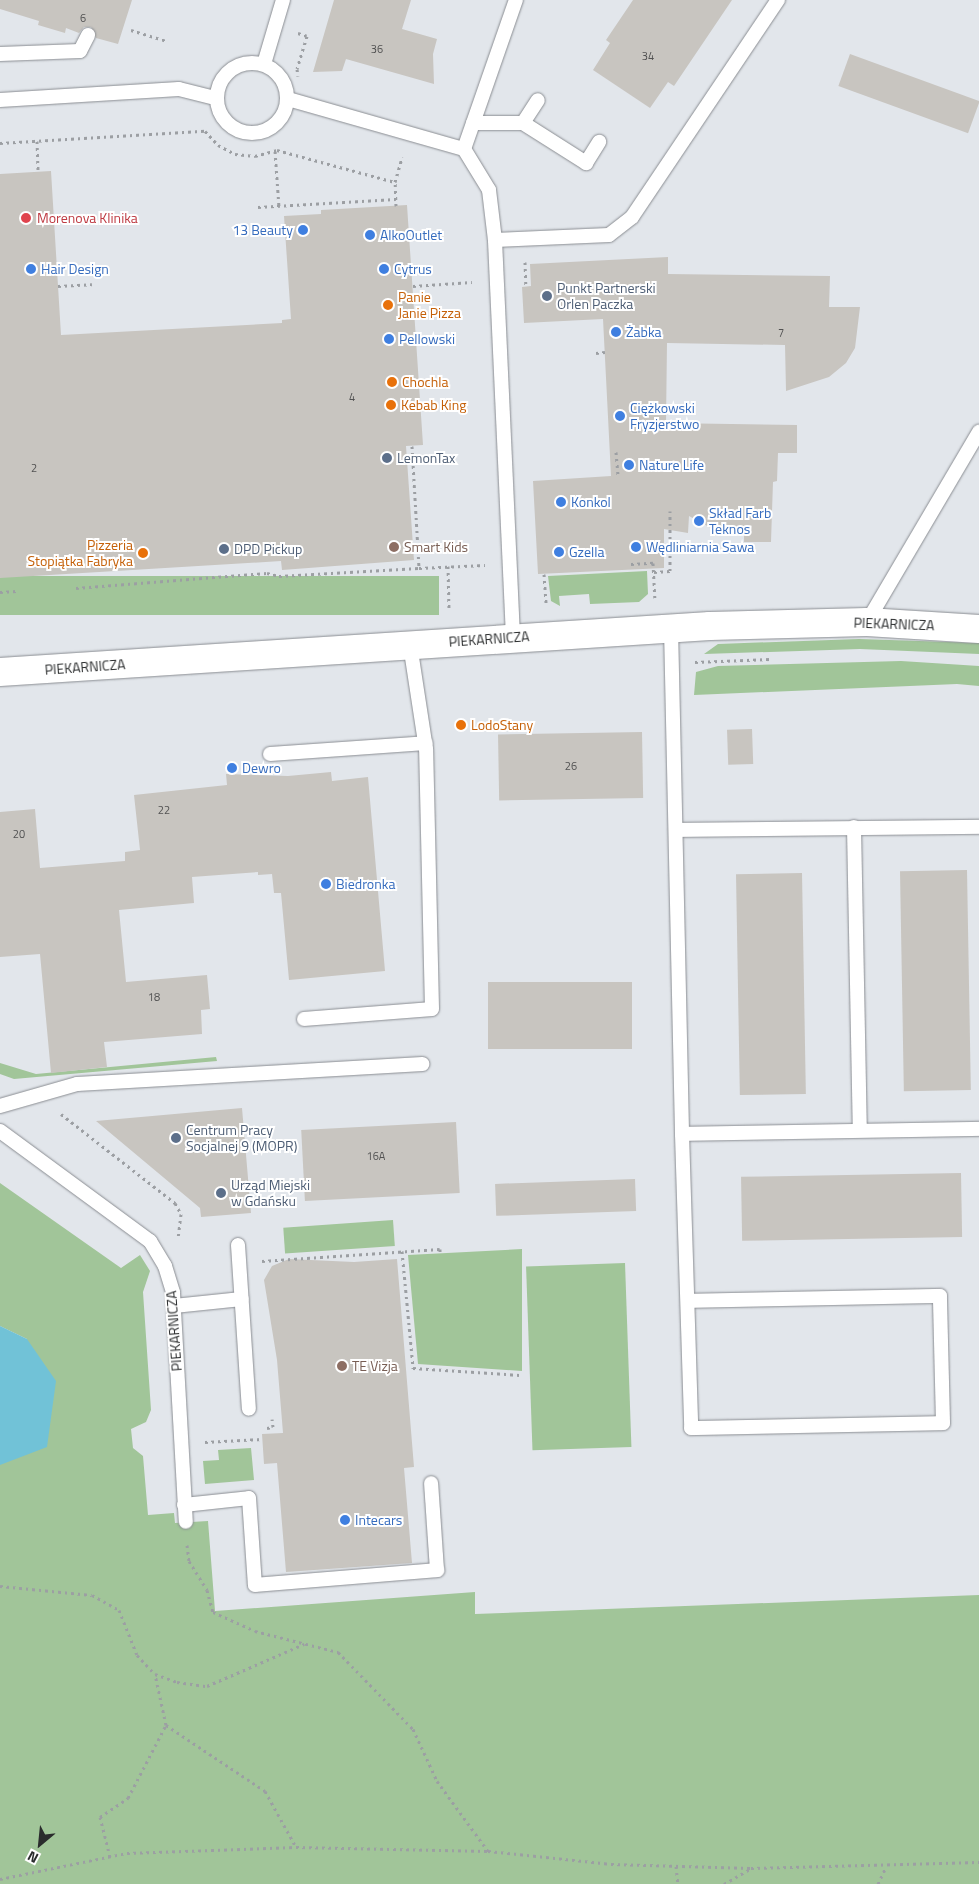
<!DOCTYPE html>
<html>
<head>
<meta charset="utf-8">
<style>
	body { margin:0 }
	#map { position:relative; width:979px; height:1884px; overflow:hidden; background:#e2e6eb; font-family:"Titillium Web",sans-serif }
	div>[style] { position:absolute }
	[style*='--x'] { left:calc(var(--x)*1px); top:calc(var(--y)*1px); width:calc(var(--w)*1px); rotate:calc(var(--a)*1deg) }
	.green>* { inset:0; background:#a1c599; transform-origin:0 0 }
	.water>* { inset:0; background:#71c2d7 }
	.building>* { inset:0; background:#c8c5c0; transform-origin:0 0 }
	.path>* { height:3px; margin-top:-1.5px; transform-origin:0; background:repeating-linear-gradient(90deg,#9c9fa3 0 2.5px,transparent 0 6.5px) }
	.roads { filter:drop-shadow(0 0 1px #8a8d92) drop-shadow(0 0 1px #8a8d92) }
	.service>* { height:14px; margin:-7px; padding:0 7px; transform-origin:7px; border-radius:7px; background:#fff }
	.service>.ring { margin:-7px; padding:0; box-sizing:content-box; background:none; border:14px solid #fff; border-radius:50% }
	.tertiary>* { height:28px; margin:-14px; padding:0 14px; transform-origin:14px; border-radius:14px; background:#fff }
	.dots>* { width:14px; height:14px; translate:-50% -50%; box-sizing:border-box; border:2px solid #fff; border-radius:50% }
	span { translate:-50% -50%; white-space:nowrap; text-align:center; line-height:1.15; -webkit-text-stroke:4px #fff; paint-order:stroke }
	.number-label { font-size:11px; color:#525252 }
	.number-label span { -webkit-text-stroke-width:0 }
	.health-label { font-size:14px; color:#be3a42 }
	.left { translate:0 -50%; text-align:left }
	.shop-label { font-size:14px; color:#366cbe }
	.right { translate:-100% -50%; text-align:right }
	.service-label { font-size:14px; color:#4e5e75 }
	.food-label { font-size:14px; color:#c56008 }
	.education-label { font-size:14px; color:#785e54 }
	.street-label { font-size:14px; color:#2a2c2d }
	.north { position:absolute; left:15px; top:1819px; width:50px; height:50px; -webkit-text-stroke:4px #fff; paint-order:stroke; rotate:208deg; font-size:14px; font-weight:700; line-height:20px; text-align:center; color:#2a2c2d }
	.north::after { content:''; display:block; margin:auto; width:18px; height:22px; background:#2a2c2d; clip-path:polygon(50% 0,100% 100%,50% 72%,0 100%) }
</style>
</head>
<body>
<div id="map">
	<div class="green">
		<div style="clip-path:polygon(647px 571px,648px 594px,639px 602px,590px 604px,589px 594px,559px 596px,560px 606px,551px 601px,548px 576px)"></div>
		<div style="left:439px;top:576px;width:39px;height:440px;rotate:90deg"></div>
		<div style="clip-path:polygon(859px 639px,979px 643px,979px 654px,860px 649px,704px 654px,718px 644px)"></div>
		<div style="clip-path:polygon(901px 661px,979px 666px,979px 686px,957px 684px,694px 695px,696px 672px,718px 666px)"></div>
		<div style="clip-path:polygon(216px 1057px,217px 1061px,14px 1079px,0 1074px,0 1063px,36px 1074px)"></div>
		<div style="clip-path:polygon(0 1183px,121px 1268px,140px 1255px,150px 1271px,143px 1292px,151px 1410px,146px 1422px,131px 1429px,133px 1448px,143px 1456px,148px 1515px,174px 1513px,175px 1523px,208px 1521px,215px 1611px,475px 1592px,475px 1614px,979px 1595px,979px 1884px,0 1884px,0 1463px,27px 1339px,0 1326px)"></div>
		<div style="left:393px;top:1220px;width:26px;height:110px;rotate:86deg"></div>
		<div style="clip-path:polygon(522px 1249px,522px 1371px,418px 1364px,408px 1255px)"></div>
		<div style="left:625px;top:1263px;width:184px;height:99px;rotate:88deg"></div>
		<div style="clip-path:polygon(251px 1448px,254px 1480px,205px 1484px,203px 1461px,219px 1460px,218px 1450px)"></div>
	</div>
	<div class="water">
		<div style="clip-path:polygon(0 1326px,27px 1339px,56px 1381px,47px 1447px,0 1465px)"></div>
	</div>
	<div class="building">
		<div style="clip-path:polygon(0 0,132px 0,118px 44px,96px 38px,91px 27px,84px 27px,79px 33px,66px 28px,65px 33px,38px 25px,39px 21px,0 9px)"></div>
		<div style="clip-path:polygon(334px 0,411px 0,402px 29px,437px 39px,433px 54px,434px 84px,346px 59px,342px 71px,313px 72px)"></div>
		<div style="clip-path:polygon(633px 0,732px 0,674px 86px,668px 82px,650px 108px,593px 70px,610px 43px,606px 40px)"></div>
		<div style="left:850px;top:54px;width:138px;height:34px;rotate:20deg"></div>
		<div style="clip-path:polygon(51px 171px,61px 335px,282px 323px,282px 320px,291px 319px,284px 216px,321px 214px,321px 210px,407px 205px,423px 445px,406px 446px,414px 560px,282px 570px,281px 561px,0 578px,0 174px)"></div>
		<div style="clip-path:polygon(668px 257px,668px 274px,830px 276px,829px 307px,860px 307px,855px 348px,846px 363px,829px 377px,786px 391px,785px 345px,667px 343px,666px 423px,797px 425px,797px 453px,778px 453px,777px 481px,773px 482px,771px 542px,744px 542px,744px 534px,722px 534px,689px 516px,688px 533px,664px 529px,664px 568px,538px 574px,533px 481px,611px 476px,603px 319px,524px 323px,522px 287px,531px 286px,530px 264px)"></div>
		<div style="left:752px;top:729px;width:35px;height:25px;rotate:88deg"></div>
		<div style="left:642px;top:732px;width:66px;height:144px;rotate:89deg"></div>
		<div style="clip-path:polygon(331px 772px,332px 781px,368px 777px,385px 971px,289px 980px,281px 893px,274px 893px,272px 874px,258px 875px,258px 872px,192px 877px,194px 903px,119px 910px,126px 982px,207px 975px,210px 1009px,201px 1010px,202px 1034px,104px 1042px,107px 1067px,51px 1073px,40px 954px,0 957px,0 812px,35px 809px,40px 868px,125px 861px,125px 852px,140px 850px,134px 795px,227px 785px,226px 774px,288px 776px)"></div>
		<div style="left:967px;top:870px;width:220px;height:67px;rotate:89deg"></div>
		<div style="left:802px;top:873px;width:221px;height:66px;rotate:89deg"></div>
		<div style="left:632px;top:982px;width:67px;height:144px;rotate:90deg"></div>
		<div style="clip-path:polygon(242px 1108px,251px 1213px,201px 1217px,200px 1208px,96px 1121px)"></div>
		<div style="left:456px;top:1122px;width:71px;height:155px;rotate:87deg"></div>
		<div style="left:961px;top:1173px;width:64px;height:220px;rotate:89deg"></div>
		<div style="left:635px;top:1179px;width:32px;height:140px;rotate:88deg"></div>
		<div style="clip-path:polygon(289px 1259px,354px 1262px,397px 1259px,414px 1467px,404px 1468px,412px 1563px,286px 1572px,277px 1463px,264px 1464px,262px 1434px,283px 1433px,277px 1360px,264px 1280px,272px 1266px)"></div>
	</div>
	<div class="path">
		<div style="--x:131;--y:30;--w:37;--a:17"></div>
		<div style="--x:298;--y:33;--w:9;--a:18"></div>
		<div style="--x:307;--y:36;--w:34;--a:107"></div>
		<div style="--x:297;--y:69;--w:7;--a:82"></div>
		<div style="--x:37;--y:141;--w:31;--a:88"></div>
		<div style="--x:0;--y:143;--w:205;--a:-3.4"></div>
		<div style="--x:205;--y:131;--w:19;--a:47"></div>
		<div style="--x:218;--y:145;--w:19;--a:28"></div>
		<div style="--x:235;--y:154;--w:20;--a:6"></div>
		<div style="--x:255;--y:156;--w:23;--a:-15"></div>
		<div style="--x:277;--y:150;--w:122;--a:15.2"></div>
		<div style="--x:275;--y:151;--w:56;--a:85.9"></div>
		<div style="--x:396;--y:206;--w:24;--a:-92"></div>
		<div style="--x:395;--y:182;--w:26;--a:-74"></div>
		<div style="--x:258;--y:207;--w:138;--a:-3.3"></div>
		<div style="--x:54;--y:222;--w:35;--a:-3"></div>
		<div style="--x:525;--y:262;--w:24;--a:88"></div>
		<div style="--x:58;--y:286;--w:34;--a:-3"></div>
		<div style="--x:413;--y:286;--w:59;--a:-3.9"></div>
		<div style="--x:596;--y:353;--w:9;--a:-6"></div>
		<div style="--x:412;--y:446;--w:122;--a:86.7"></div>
		<div style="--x:419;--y:568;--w:66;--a:-2.6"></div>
		<div style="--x:616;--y:452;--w:24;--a:85"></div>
		<div style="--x:631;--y:564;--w:22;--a:-3"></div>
		<div style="--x:653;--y:563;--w:35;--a:87"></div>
		<div style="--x:448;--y:566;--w:45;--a:88.7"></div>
		<div style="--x:654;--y:572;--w:16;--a:-4"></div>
		<div style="--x:670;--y:571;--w:60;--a:-90"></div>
		<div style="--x:544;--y:574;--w:32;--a:86"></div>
		<div style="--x:76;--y:588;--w:192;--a:-4.5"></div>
		<div style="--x:267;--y:573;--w:12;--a:14"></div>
		<div style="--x:279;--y:576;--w:140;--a:-3.3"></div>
		<div style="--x:0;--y:592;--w:17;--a:-3"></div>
		<div style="--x:695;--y:662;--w:76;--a:-2.3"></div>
		<div style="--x:61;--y:1114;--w:145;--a:38"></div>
		<div style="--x:175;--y:1203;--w:13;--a:61"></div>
		<div style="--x:181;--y:1214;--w:24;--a:97"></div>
		<div style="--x:402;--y:1251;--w:118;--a:84.6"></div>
		<div style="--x:413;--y:1368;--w:107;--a:3.7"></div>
		<div style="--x:262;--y:1261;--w:178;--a:-3.9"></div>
		<div style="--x:440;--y:1249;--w:4;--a:90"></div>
		<div style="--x:267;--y:1428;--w:6;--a:-9"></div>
		<div style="--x:273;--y:1427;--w:8;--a:-97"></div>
		<div style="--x:205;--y:1442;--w:57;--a:-3"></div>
		<div style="--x:187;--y:1545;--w:16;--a:83"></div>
		<div style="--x:189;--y:1561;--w:34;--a:58"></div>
		<div style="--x:207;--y:1590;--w:23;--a:75"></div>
		<div style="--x:213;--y:1612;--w:46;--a:24.3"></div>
		<div style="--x:255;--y:1631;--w:86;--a:14.2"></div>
		<div style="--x:338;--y:1652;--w:107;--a:45.8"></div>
		<div style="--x:413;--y:1729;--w:57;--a:65.2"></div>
		<div style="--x:437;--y:1781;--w:87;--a:53.9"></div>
		<div style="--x:0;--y:1586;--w:92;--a:5.6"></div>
		<div style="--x:92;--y:1595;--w:31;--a:29"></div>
		<div style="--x:119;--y:1610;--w:48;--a:68.2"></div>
		<div style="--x:137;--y:1655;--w:26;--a:47"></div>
		<div style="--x:155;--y:1674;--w:23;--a:20"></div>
		<div style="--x:177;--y:1682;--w:30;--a:8"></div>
		<div style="--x:207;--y:1686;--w:106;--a:-23.4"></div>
		<div style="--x:166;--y:1725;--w:119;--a:33.7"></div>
		<div style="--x:265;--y:1791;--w:64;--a:61"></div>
		<div style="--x:110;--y:1857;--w:41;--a:-104"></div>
		<div style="--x:100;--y:1817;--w:34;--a:-34"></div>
		<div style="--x:128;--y:1798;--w:82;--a:-62.5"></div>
		<div style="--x:166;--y:1725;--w:52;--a:-102.2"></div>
		<div style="--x:676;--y:1866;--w:18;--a:84"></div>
		<div style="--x:0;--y:1879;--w:130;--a:-11.6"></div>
		<div style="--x:127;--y:1853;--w:169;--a:-2"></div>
		<div style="--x:296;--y:1847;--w:192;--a:1.2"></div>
		<div style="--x:488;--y:1851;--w:124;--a:6"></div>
		<div style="--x:611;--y:1864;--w:140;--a:1.6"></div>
		<div style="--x:751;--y:1868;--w:228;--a:-1.5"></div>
		<div style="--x:724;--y:1884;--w:30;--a:-30"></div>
		<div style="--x:878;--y:1884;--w:19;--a:-65"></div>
	</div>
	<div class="roads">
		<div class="service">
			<div style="--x:0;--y:54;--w:80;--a:-2.1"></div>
			<div style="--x:80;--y:51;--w:18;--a:-63"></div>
			<div class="ring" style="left:217px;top:63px;width:56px;height:56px"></div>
			<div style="--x:264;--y:64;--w:67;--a:-73.5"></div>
			<div style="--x:288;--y:99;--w:183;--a:15.9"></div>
			<div style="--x:464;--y:149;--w:48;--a:58.6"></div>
			<div style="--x:489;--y:190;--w:50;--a:83.2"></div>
			<div style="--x:0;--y:100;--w:179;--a:-3.5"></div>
			<div style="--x:179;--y:89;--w:38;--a:14"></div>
			<div style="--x:473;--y:123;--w:50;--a:0"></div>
			<div style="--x:523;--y:123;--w:75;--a:32.4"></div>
			<div style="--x:586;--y:163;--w:25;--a:-58"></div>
			<div style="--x:523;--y:123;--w:27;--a:-57"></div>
			<div style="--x:464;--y:149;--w:158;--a:-70.8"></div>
			<div style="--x:867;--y:622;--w:221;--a:-59.5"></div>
			<div style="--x:671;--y:628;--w:506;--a:88.75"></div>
			<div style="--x:682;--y:1134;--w:294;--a:88.2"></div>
			<div style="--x:691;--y:1428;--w:252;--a:-1.1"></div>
			<div style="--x:943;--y:1423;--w:127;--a:-91.4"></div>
			<div style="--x:940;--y:1296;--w:252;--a:178.9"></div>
			<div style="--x:513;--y:637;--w:397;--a:-92.6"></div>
			<div style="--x:495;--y:240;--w:114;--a:-2.5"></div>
			<div style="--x:609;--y:235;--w:29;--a:-38"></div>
			<div style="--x:632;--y:217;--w:262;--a:-56.1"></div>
			<div style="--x:270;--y:754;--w:156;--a:-4"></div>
			<div style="--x:854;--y:827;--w:303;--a:88.9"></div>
			<div style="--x:676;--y:830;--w:303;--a:-0.6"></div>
			<div style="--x:304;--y:1019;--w:128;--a:-4.5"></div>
			<div style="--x:432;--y:1009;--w:260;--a:-91.3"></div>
			<div style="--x:426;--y:749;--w:106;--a:-98.7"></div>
			<div style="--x:0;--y:1106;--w:80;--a:-15.9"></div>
			<div style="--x:77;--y:1084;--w:346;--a:-3.3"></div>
			<div style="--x:0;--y:1131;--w:186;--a:36.3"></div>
			<div style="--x:150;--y:1241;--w:29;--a:59"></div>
			<div style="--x:165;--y:1266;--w:28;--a:73"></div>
			<div style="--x:173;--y:1293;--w:229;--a:86.8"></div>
			<div style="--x:682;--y:1134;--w:297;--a:-1"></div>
			<div style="--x:238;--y:1245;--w:164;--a:86.2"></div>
			<div style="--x:174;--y:1306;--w:68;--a:-5.9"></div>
			<div style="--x:184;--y:1505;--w:65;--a:-6.1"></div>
			<div style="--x:249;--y:1498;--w:87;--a:86.1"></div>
			<div style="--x:255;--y:1585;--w:183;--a:-4.7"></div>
			<div style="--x:437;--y:1570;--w:87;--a:-93.9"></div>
		</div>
		<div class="tertiary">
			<div style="--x:0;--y:672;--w:711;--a:-3.71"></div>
			<div style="--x:710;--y:626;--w:157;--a:-1.5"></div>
			<div style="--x:867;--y:622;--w:112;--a:3.6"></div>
		</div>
	</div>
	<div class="dots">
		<div style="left:26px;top:218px;background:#e0444e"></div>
		<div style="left:303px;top:230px;background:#3f7fe0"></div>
		<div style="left:370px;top:235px;background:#3f7fe0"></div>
		<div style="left:31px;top:269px;background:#3f7fe0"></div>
		<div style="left:384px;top:269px;background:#3f7fe0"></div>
		<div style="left:547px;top:296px;background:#5c6f8a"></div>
		<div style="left:388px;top:305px;background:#e8710a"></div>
		<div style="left:616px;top:332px;background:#3f7fe0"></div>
		<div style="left:389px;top:339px;background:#3f7fe0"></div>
		<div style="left:392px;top:382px;background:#e8710a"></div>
		<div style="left:391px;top:405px;background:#e8710a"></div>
		<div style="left:620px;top:416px;background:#3f7fe0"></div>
		<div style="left:387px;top:458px;background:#5c6f8a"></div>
		<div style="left:629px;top:465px;background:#3f7fe0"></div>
		<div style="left:561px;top:502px;background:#3f7fe0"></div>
		<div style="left:699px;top:521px;background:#3f7fe0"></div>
		<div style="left:394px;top:547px;background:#8d6e63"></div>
		<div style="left:636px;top:547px;background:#3f7fe0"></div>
		<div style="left:224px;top:549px;background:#5c6f8a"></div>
		<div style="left:559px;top:552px;background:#3f7fe0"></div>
		<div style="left:143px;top:553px;background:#e8710a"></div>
		<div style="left:461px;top:725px;background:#e8710a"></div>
		<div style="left:232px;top:768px;background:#3f7fe0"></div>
		<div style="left:326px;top:884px;background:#3f7fe0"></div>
		<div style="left:176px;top:1138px;background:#5c6f8a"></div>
		<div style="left:221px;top:1193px;background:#5c6f8a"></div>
		<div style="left:342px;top:1366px;background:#8d6e63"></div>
		<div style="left:345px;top:1520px;background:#3f7fe0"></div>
	</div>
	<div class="number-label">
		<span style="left:83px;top:18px">6</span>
		<span style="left:377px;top:49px">36</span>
		<span style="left:648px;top:56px">34</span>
		<span style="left:781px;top:333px">7</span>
		<span style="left:352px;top:397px">4</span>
		<span style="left:34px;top:468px">2</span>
		<span style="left:571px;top:766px">26</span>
		<span style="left:164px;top:810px">22</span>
		<span style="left:19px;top:834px">20</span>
		<span style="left:154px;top:997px">18</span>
		<span style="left:376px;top:1156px">16A</span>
	</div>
	<div class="health-label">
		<span class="left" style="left:37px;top:218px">Morenova Klinika</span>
	</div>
	<div class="shop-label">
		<span class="right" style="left:293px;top:230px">13 Beauty</span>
		<span class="left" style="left:380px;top:235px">AlkoOutlet</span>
		<span class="left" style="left:41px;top:269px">Hair Design</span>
		<span class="left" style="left:394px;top:269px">Cytrus</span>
		<span class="left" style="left:626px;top:332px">Żabka</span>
		<span class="left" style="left:399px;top:339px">Pellowski</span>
		<span class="left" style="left:630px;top:416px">Ciężkowski<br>Fryzjerstwo</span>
		<span class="left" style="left:639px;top:465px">Nature Life</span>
		<span class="left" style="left:571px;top:502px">Konkol</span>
		<span class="left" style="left:709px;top:521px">Skład Farb<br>Teknos</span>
		<span class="left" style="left:646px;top:547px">Wędliniarnia Sawa</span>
		<span class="left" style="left:569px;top:552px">Gzella</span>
		<span class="left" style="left:242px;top:768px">Dewro</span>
		<span class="left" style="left:336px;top:884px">Biedronka</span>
		<span class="left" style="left:355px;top:1520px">Intecars</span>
	</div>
	<div class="service-label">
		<span class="left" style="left:557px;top:296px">Punkt Partnerski<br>Orlen Paczka</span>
		<span class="left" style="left:397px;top:458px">LemonTax</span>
		<span class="left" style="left:234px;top:549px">DPD Pickup</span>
		<span class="left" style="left:186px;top:1138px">Centrum Pracy<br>Socjalnej 9 (MOPR)</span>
		<span class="left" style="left:231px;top:1193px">Urząd Miejski<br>w Gdańsku</span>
	</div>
	<div class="food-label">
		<span class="left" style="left:398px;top:305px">Panie<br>Janie Pizza</span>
		<span class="left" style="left:402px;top:382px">Chochla</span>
		<span class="left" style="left:401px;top:405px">Kebab King</span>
		<span class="right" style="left:133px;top:553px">Pizzeria<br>Stopiątka Fabryka</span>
		<span class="left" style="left:471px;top:725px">LodoStany</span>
	</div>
	<div class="education-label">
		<span class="left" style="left:404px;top:547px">Smart Kids</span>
		<span class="left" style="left:352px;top:1366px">TE Vizja</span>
	</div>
	<div class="street-label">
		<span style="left:894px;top:624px;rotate:2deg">PIEKARNICZA</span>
		<span style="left:489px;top:639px;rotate:-4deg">PIEKARNICZA</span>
		<span style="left:85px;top:667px;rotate:-4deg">PIEKARNICZA</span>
		<span style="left:174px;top:1331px;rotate:-94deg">PIEKARNICZA</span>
	</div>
	<div class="north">N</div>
</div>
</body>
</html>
